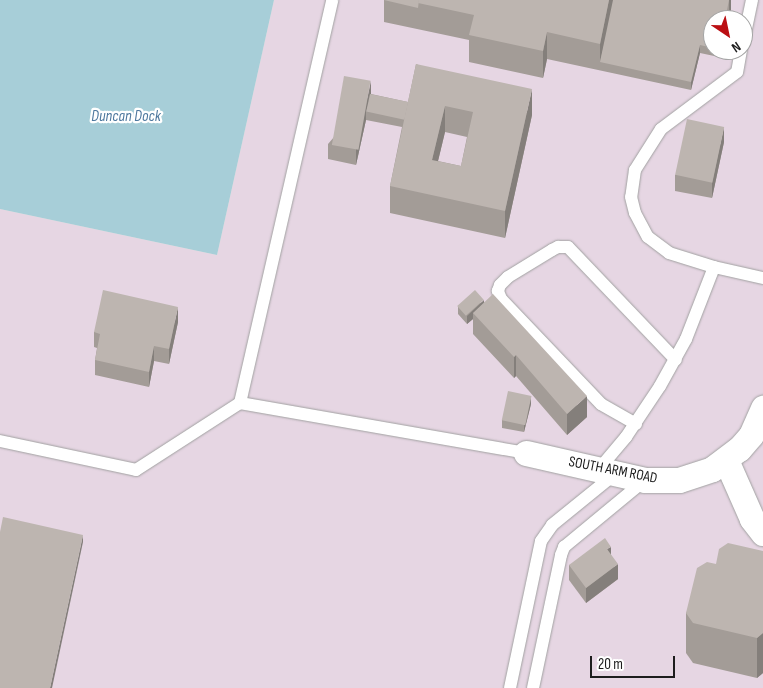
<!DOCTYPE html>
<html>
<head>
<meta charset="utf-8">
<style>
	body { margin:0 }
	#map { position:relative; width:763px; height:688px; overflow:hidden; background:#edeae3; font-family:"Sofia Sans Condensed",sans-serif }
	div>[style] { position:absolute }
	[style*='--x'] { left:calc(var(--x)*1px); top:calc(var(--y)*1px); width:calc(var(--w)*1px); rotate:calc(var(--a)*1deg) }
	.industrial>* { inset:0; background:#e6d6e3 }
	.water>* { inset:0; background:#a7ced8 }
	.roads { filter:drop-shadow(0 0 1px #a1a1a1) drop-shadow(0 0 1px #a1a1a1) }
	.service>* { height:12px; margin:-6px; padding:0 6px; transform-origin:6px; border-radius:6px; background:#fff }
	.minor>* { height:25px; margin:-12.5px; padding:0 12.5px; transform-origin:12.5px; border-radius:12.5px; background:#fff }
	.wall>* { inset:0; background:#a39c97 }
	.shaded-wall>* { inset:0; background:#847f7b; transform-origin:0 0 }
	.building>* { inset:0; background:#bdb5b0; transform-origin:0 0 }
	span { translate:-50% -50%; white-space:nowrap; text-align:center; line-height:1.15; -webkit-text-stroke:4.5px #fff; paint-order:stroke }
	.street-label { font-size:15px; color:#1d1d1d }
	.water-label { font-size:16px; color:#4e789e; font-style:italic }
	.north { position:absolute; left:703px; top:10px; width:50px; height:50px; box-sizing:border-box; background:#fff; border:1px solid #a5a5a5; border-radius:50%; rotate:146deg; font-size:14px; font-weight:700; line-height:20px; text-align:center; color:#1d1d1d }
	.north::after { content:''; display:block; margin:auto; width:18px; height:22px; background:#bb0f13; clip-path:polygon(50% 0,100% 100%,50% 72%,0 100%) }
	.scale { position:absolute; left:590px; top:656px; width:85px; height:22px; box-sizing:border-box; border:2px solid #1d1d1d; border-top:0; padding-left:6px; font-size:15px; line-height:18px; white-space:nowrap; color:#1d1d1d; -webkit-text-stroke:4px #fff; paint-order:stroke }
</style>
</head>
<body>
<div id="map">
	<div class="industrial">
		<div style="clip-path:polygon(evenodd,274px 0,763px 0,763px 688px,0 688px,0 209px,217px 255px,274px 0,713px 20px,743px 20px,743px 50px,713px 50px,713px 20px)"></div>
	</div>
	<div class="water">
		<div style="clip-path:polygon(0 0,274px 0,217px 255px,0 209px)"></div>
	</div>
	<div class="roads">
		<div class="service">
			<div style="--x:743;--y:43;--w:44;--a:-78.2"></div>
			<div style="--x:741;--y:50;--w:22;--a:100"></div>
			<div style="--x:737;--y:72;--w:95;--a:143.1"></div>
			<div style="--x:661;--y:129;--w:49;--a:122.4"></div>
			<div style="--x:635;--y:170;--w:27;--a:98"></div>
			<div style="--x:631;--y:197;--w:16;--a:76"></div>
			<div style="--x:635;--y:213;--w:27;--a:62"></div>
			<div style="--x:648;--y:237;--w:26;--a:37"></div>
			<div style="--x:669;--y:253;--w:47;--a:17.3"></div>
			<div style="--x:714;--y:267;--w:50;--a:12.7"></div>
			<div style="--x:240;--y:403;--w:413;--a:-77.1"></div>
			<div style="--x:636;--y:424;--w:40;--a:-150.3"></div>
			<div style="--x:601;--y:404;--w:145;--a:-133.6"></div>
			<div style="--x:501;--y:299;--w:9;--a:-111"></div>
			<div style="--x:498;--y:291;--w:6;--a:-72"></div>
			<div style="--x:500;--y:285;--w:11;--a:-45"></div>
			<div style="--x:508;--y:277;--w:52;--a:-31.5"></div>
			<div style="--x:552;--y:250;--w:7;--a:-27"></div>
			<div style="--x:558;--y:247;--w:10;--a:0"></div>
			<div style="--x:568;--y:247;--w:156;--a:46.3"></div>
			<div style="--x:0;--y:441;--w:139;--a:12"></div>
			<div style="--x:136;--y:470;--w:124;--a:-32.8"></div>
			<div style="--x:240;--y:403;--w:290;--a:9.9"></div>
			<div style="--x:599;--y:469;--w:42;--a:-49.8"></div>
			<div style="--x:626;--y:437;--w:61;--a:-56.3"></div>
			<div style="--x:660;--y:386;--w:54;--a:-61"></div>
			<div style="--x:686;--y:339;--w:77;--a:-68.7"></div>
			<div style="--x:510;--y:688;--w:150;--a:-78.1"></div>
			<div style="--x:541;--y:541;--w:19;--a:-55"></div>
			<div style="--x:552;--y:525;--w:82;--a:-39.1"></div>
			<div style="--x:533;--y:688;--w:136;--a:-78.1"></div>
			<div style="--x:561;--y:555;--w:9;--a:-69"></div>
			<div style="--x:564;--y:547;--w:105;--a:-39.6"></div>
		</div>
		<div class="minor">
			<div style="--x:526;--y:453;--w:122;--a:12.8"></div>
			<div style="--x:645;--y:480;--w:34;--a:0"></div>
			<div style="--x:679;--y:480;--w:35;--a:-18"></div>
			<div style="--x:712;--y:469;--w:34;--a:-37"></div>
			<div style="--x:739;--y:449;--w:18;--a:-49"></div>
			<div style="--x:751;--y:435;--w:30;--a:-66"></div>
			<div style="--x:726;--y:460;--w:64;--a:66.2"></div>
			<div style="--x:752;--y:519;--w:18;--a:52"></div>
		</div>
	</div>
	<div class="wall">
		<div style="clip-path:polygon(384px 0,731px 0,727px 20px,713px 20px,713px 50px,720px 50px,719px 57px,700px 53px,691px 90px,547px 59px,543px 78px,469px 62px,469px 40px,384px 22px)"></div>
		<div style="clip-path:polygon(evenodd,416px 64px,532px 115px,505px 238px,390px 213px,390px 186px,402px 127px,366px 120px,356px 165px,328px 159px,328px 144px,371px 94px,408px 102px,416px 64px,445px 132px,467px 137px,461px 166px,438px 161px,445px 132px)"></div>
		<div style="clip-path:polygon(724px 142px,712px 198px,675px 191px,675px 175px)"></div>
		<div style="clip-path:polygon(484px 302px,587px 417px,567px 435px,516px 376px,514px 378px,473px 334px,473px 319px,467px 324px,458px 314px,458px 307px)"></div>
		<div style="clip-path:polygon(178px 322px,169px 364px,154px 361px,149px 387px,95px 375px,95px 360px,97px 348px,94px 347px,94px 332px)"></div>
		<div style="clip-path:polygon(531px 404px,524px 432px,502px 428px,502px 420px)"></div>
		<div style="clip-path:polygon(763px 551px,763px 673px,757px 678px,693px 663px,686px 653px,686px 613px,716px 564px)"></div>
		<div style="clip-path:polygon(611px 555px,618px 579px,586px 603px,569px 580px,569px 565px)"></div>
	</div>
	<div class="shaded-wall">
		<div style="clip-path:polygon(609px 0,615px 0,600px 62px,600px 70px,600px 44px)"></div>
		<div style="left:729px;top:0;width:2px;height:20px"></div>
		<div style="clip-path:polygon(547px 32px,547px 59px,543px 78px,543px 51px)"></div>
		<div style="clip-path:polygon(700px 45px,700px 53px,691px 90px,691px 82px)"></div>
		<div style="clip-path:polygon(371px 81px,371px 96px,366px 112px,366px 120px,356px 165px,356px 150px)"></div>
		<div style="clip-path:polygon(532px 89px,532px 115px,505px 238px,505px 211px)"></div>
		<div style="clip-path:polygon(445px 106px,445px 132px,432px 186px,432px 160px)"></div>
		<div style="clip-path:polygon(724px 127px,724px 142px,712px 198px,712px 183px)"></div>
		<div style="clip-path:polygon(484px 300px,484px 308px,473px 313px,473px 319px,467px 324px,467px 316px)"></div>
		<div style="clip-path:polygon(178px 307px,178px 322px,169px 364px,169px 349px)"></div>
		<div style="clip-path:polygon(154px 346px,154px 361px,149px 387px,149px 372px)"></div>
		<div style="clip-path:polygon(516px 355px,516px 376px,514px 378px,514px 357px)"></div>
		<div style="clip-path:polygon(531px 396px,531px 404px,524px 432px,524px 425px)"></div>
		<div style="clip-path:polygon(587px 396px,587px 417px,567px 435px,567px 414px)"></div>
		<div style="clip-path:polygon(83px 535px,83px 542px,52px 688px,50px 688px)"></div>
		<div style="clip-path:polygon(611px 547px,611px 562px,607px 549px)"></div>
		<div style="clip-path:polygon(618px 564px,618px 579px,586px 603px,586px 588px)"></div>
		<div style="clip-path:polygon(763px 633px,763px 673px,757px 678px,757px 638px)"></div>
	</div>
	<div class="building">
		<div style="clip-path:polygon(384px 0,419px 0,418px 8px)"></div>
		<div style="clip-path:polygon(419px 0,609px 0,600px 44px,547px 32px,543px 51px,469px 35px,474px 15px,418px 3px)"></div>
		<div style="clip-path:polygon(613px 0,729px 0,725px 20px,713px 20px,713px 48px,700px 45px,691px 82px,600px 62px)"></div>
		<div style="clip-path:polygon(evenodd,416px 64px,532px 89px,505px 211px,390px 186px,416px 64px,445px 106px,473px 112px,461px 166px,432px 160px,445px 106px)"></div>
		<div style="left:344px;top:76px;width:27px;height:70px;rotate:10deg"></div>
		<div style="left:370px;top:94px;width:39px;height:18px;rotate:12deg"></div>
		<div style="left:687px;top:119px;width:38px;height:57px;rotate:12deg"></div>
		<div style="clip-path:polygon(103px 290px,178px 307px,169px 349px,154px 346px,149px 372px,95px 360px,100px 334px,94px 332px)"></div>
		<div style="left:475px;top:290px;width:13px;height:24px;rotate:48deg"></div>
		<div style="clip-path:polygon(493px 294px,587px 396px,567px 414px,516px 355px,514px 357px,473px 313px)"></div>
		<div style="left:508px;top:391px;width:24px;height:30px;rotate:12deg"></div>
		<div style="clip-path:polygon(3px 517px,83px 535px,50px 688px,0 688px,0 532px)"></div>
		<div style="clip-path:polygon(605px 538px,611px 547px,607px 549px,618px 564px,586px 588px,569px 565px)"></div>
		<div style="clip-path:polygon(728px 543px,763px 551px,763px 633px,757px 638px,693px 623px,686px 613px,697px 568px,707px 562px,716px 564px,719px 549px)"></div>
	</div>
	<div class="street-label">
		<span style="left:613px;top:470px;rotate:11deg">SOUTH ARM ROAD</span>
	</div>
	<div class="water-label">
		<span style="left:126px;top:117px">Duncan Dock</span>
	</div>
	<div class="north">N</div>
	<div class="scale">20 m</div>
</div>
</body>
</html>
